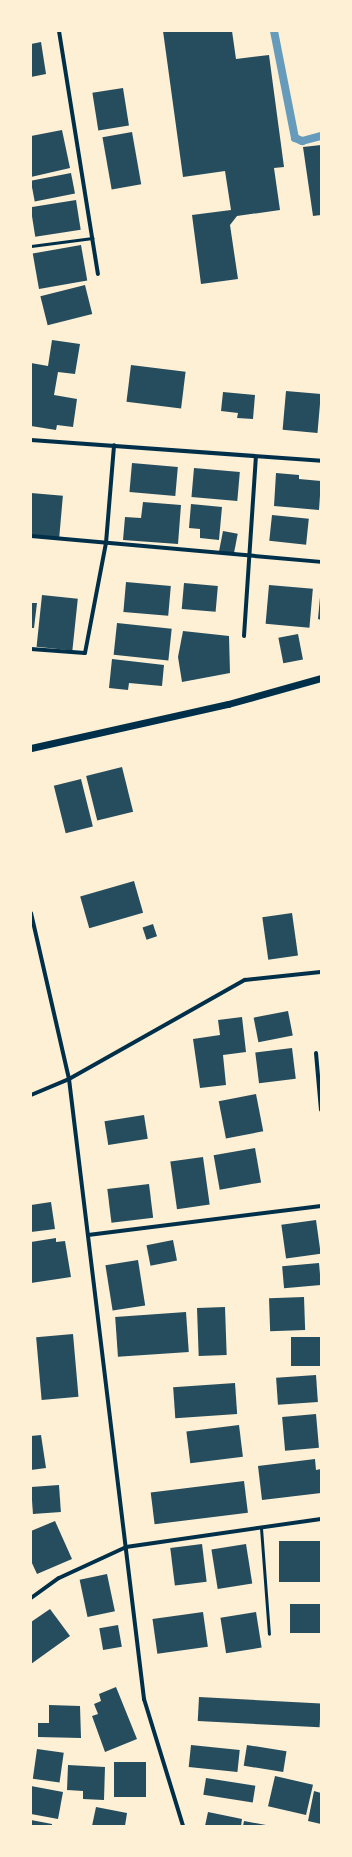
<!DOCTYPE html>
<html>
<head>
<meta charset="utf-8">
<style>
	body { margin:0 }
	#map { position:relative; width:352px; height:1857px; overflow:hidden; background:#fdf0d5; font-family:"Golos Text",sans-serif }
	div>[style] { position:absolute }
	[style*='--x'] { left:calc(var(--x)*1px); top:calc(var(--y)*1px); width:calc(var(--w)*1px); rotate:calc(var(--a)*1deg) }
	.stream>* { height:8px; margin:-4px; padding:0 4px; transform-origin:4px; border-radius:4px; background:#669bbc }
	.building>* { inset:0; background:#264d5e; transform-origin:0 0 }
	.service>* { height:3px; margin:-1.5px; padding:0 1.5px; transform-origin:1.5px; border-radius:1.5px; background:#003049 }
	.minor>* { height:4px; margin:-2px; padding:0 2px; transform-origin:2px; border-radius:2px; background:#003049 }
	.tertiary>* { height:7px; margin:-3.5px; padding:0 3.5px; transform-origin:3.5px; border-radius:3.5px; background:#003049 }
	span { translate:-50% -50%; white-space:nowrap; text-align:center; line-height:1.15; -webkit-text-stroke:3.5px #fdf0d5; paint-order:stroke }
	.frame { position:absolute; inset:0; border:32px solid #fdf0d5; pointer-events:none }
</style>
</head>
<body>
<div id="map">
	<div class="stream">
		<div style="--x:274;--y:31;--w:109;--a:78.9"></div>
		<div style="--x:295;--y:138;--w:8;--a:23"></div>
		<div style="--x:302;--y:141;--w:20;--a:-15"></div>
	</div>
	<div class="building">
		<div style="clip-path:polygon(163px 31px,232px 31px,236px 59px,269px 55px,284px 167px,274px 168px,280px 210px,237px 216px,230px 225px,238px 279px,201px 284px,192px 215px,231px 210px,225px 171px,183px 177px)"></div>
		<div style="clip-path:polygon(41px 42px,46px 74px,31px 77px,31px 44px)"></div>
		<div style="left:123px;top:88px;width:38px;height:31px;rotate:81deg"></div>
		<div style="clip-path:polygon(62px 130px,70px 168px,31px 177px,31px 136px)"></div>
		<div style="left:132px;top:132px;width:53px;height:30px;rotate:80deg"></div>
		<div style="clip-path:polygon(321px 145px,321px 215px,313px 216px,303px 147px)"></div>
		<div style="left:71px;top:173px;width:21px;height:41px;rotate:79deg"></div>
		<div style="left:76px;top:200px;width:30px;height:46px;rotate:81deg"></div>
		<div style="left:81px;top:245px;width:36px;height:49px;rotate:80deg"></div>
		<div style="left:85px;top:285px;width:30px;height:46px;rotate:76deg"></div>
		<div style="clip-path:polygon(52px 340px,80px 344px,75px 374px,58px 372px,54px 395px,77px 399px,73px 427px,57px 425px,56px 430px,31px 426px,31px 363px,48px 366px)"></div>
		<div style="left:131px;top:365px;width:55px;height:37px;rotate:7deg"></div>
		<div style="left:286px;top:391px;width:35px;height:39px;rotate:5deg"></div>
		<div style="clip-path:polygon(223px 392px,255px 395px,253px 419px,237px 418px,238px 413px,221px 411px)"></div>
		<div style="left:132px;top:463px;width:46px;height:29px;rotate:5deg"></div>
		<div style="left:194px;top:468px;width:46px;height:29px;rotate:5deg"></div>
		<div style="clip-path:polygon(276px 473px,299px 475px,299px 479px,321px 481px,319px 510px,274px 506px)"></div>
		<div style="left:31px;top:493px;width:32px;height:44px;rotate:5deg"></div>
		<div style="clip-path:polygon(143px 502px,181px 505px,178px 544px,123px 540px,125px 517px,141px 518px)"></div>
		<div style="clip-path:polygon(191px 504px,222px 507px,219px 540px,200px 538px,200px 529px,189px 528px)"></div>
		<div style="left:272px;top:515px;width:37px;height:26px;rotate:6deg"></div>
		<div style="left:223px;top:531px;width:15px;height:21px;rotate:11deg"></div>
		<div style="left:126px;top:582px;width:45px;height:30px;rotate:5deg"></div>
		<div style="left:184px;top:583px;width:34px;height:26px;rotate:5deg"></div>
		<div style="left:269px;top:585px;width:44px;height:39px;rotate:5deg"></div>
		<div style="left:42px;top:595px;width:36px;height:52px;rotate:6deg"></div>
		<div style="clip-path:polygon(320px 597px,321px 597px,321px 620px,318px 619px)"></div>
		<div style="clip-path:polygon(31px 603px,37px 603px,34px 628px,31px 628px)"></div>
		<div style="left:117px;top:623px;width:55px;height:32px;rotate:6deg"></div>
		<div style="clip-path:polygon(183px 631px,229px 636px,230px 673px,182px 682px,178px 657px)"></div>
		<div style="left:298px;top:634px;width:26px;height:20px;rotate:79deg"></div>
		<div style="clip-path:polygon(112px 659px,164px 665px,162px 686px,129px 683px,128px 690px,109px 688px)"></div>
		<div style="left:122px;top:767px;width:46px;height:37px;rotate:76deg"></div>
		<div style="left:81px;top:779px;width:49px;height:28px;rotate:76deg"></div>
		<div style="left:134px;top:881px;width:33px;height:56px;rotate:74deg"></div>
		<div style="left:292px;top:913px;width:43px;height:30px;rotate:82deg"></div>
		<div style="left:153px;top:924px;width:13px;height:11px;rotate:72deg"></div>
		<div style="left:288px;top:1011px;width:25px;height:35px;rotate:79deg"></div>
		<div style="clip-path:polygon(242px 1017px,246px 1052px,223px 1055px,226px 1085px,200px 1088px,193px 1039px,220px 1035px,218px 1020px)"></div>
		<div style="left:292px;top:1048px;width:31px;height:37px;rotate:83deg"></div>
		<div style="left:256px;top:1094px;width:38px;height:38px;rotate:79deg"></div>
		<div style="left:144px;top:1115px;width:24px;height:40px;rotate:81deg"></div>
		<div style="left:255px;top:1148px;width:35px;height:42px;rotate:80deg"></div>
		<div style="left:203px;top:1157px;width:48px;height:33px;rotate:82deg"></div>
		<div style="left:149px;top:1184px;width:34px;height:42px;rotate:83deg"></div>
		<div style="clip-path:polygon(51px 1202px,55px 1229px,31px 1232px,31px 1205px)"></div>
		<div style="left:316px;top:1220px;width:34px;height:35px;rotate:82deg"></div>
		<div style="clip-path:polygon(56px 1238px,56px 1242px,65px 1241px,71px 1277px,31px 1283px,31px 1242px)"></div>
		<div style="left:173px;top:1240px;width:21px;height:27px;rotate:79deg"></div>
		<div style="left:138px;top:1260px;width:46px;height:33px;rotate:81deg"></div>
		<div style="left:319px;top:1263px;width:22px;height:37px;rotate:85deg"></div>
		<div style="left:304px;top:1297px;width:33px;height:35px;rotate:88deg"></div>
		<div style="left:225px;top:1307px;width:48px;height:28px;rotate:88deg"></div>
		<div style="left:186px;top:1312px;width:40px;height:71px;rotate:86deg"></div>
		<div style="left:73px;top:1334px;width:63px;height:37px;rotate:85deg"></div>
		<div style="left:321px;top:1337px;width:29px;height:30px;rotate:90deg"></div>
		<div style="left:316px;top:1375px;width:27px;height:40px;rotate:86deg"></div>
		<div style="left:235px;top:1383px;width:31px;height:62px;rotate:86deg"></div>
		<div style="left:316px;top:1414px;width:34px;height:34px;rotate:85deg"></div>
		<div style="left:239px;top:1425px;width:32px;height:53px;rotate:83deg"></div>
		<div style="clip-path:polygon(41px 1435px,46px 1468px,31px 1470px,31px 1436px)"></div>
		<div style="clip-path:polygon(315px 1459px,316px 1470px,321px 1469px,321px 1493px,262px 1500px,258px 1466px)"></div>
		<div style="left:244px;top:1481px;width:32px;height:94px;rotate:83deg"></div>
		<div style="left:59px;top:1485px;width:27px;height:28px;rotate:86deg"></div>
		<div style="clip-path:polygon(55px 1521px,72px 1559px,37px 1574px,31px 1561px,31px 1531px)"></div>
		<div style="left:321px;top:1541px;width:41px;height:42px;rotate:90deg"></div>
		<div style="left:202px;top:1544px;width:38px;height:32px;rotate:83deg"></div>
		<div style="left:246px;top:1544px;width:40px;height:35px;rotate:81deg"></div>
		<div style="left:107px;top:1574px;width:38px;height:28px;rotate:78deg"></div>
		<div style="left:321px;top:1604px;width:29px;height:31px;rotate:90deg"></div>
		<div style="clip-path:polygon(50px 1609px,70px 1636px,31px 1664px,31px 1622px)"></div>
		<div style="left:203px;top:1612px;width:35px;height:51px;rotate:82deg"></div>
		<div style="left:256px;top:1612px;width:36px;height:36px;rotate:81deg"></div>
		<div style="left:118px;top:1625px;width:22px;height:19px;rotate:80deg"></div>
		<div style="clip-path:polygon(116px 1687px,137px 1739px,105px 1752px,92px 1716px,98px 1714px,94px 1704px,101px 1701px,99px 1694px)"></div>
		<div style="left:199px;top:1697px;width:122px;height:24px;rotate:3deg"></div>
		<div style="clip-path:polygon(49px 1705px,80px 1706px,81px 1738px,38px 1737px,38px 1723px,49px 1723px)"></div>
		<div style="left:191px;top:1745px;width:49px;height:22px;rotate:6deg"></div>
		<div style="left:247px;top:1745px;width:40px;height:21px;rotate:9deg"></div>
		<div style="left:37px;top:1749px;width:27px;height:30px;rotate:8deg"></div>
		<div style="left:146px;top:1762px;width:35px;height:32px;rotate:90deg"></div>
		<div style="clip-path:polygon(68px 1765px,105px 1767px,104px 1800px,83px 1799px,83px 1791px,67px 1790px)"></div>
		<div style="left:275px;top:1776px;width:39px;height:31px;rotate:13deg"></div>
		<div style="left:206px;top:1778px;width:50px;height:17px;rotate:9deg"></div>
		<div style="clip-path:polygon(31px 1786px,63px 1792px,58px 1819px,31px 1814px)"></div>
		<div style="clip-path:polygon(314px 1791px,321px 1793px,321px 1824px,308px 1821px)"></div>
		<div style="clip-path:polygon(96px 1807px,127px 1813px,125px 1826px,92px 1826px)"></div>
		<div style="clip-path:polygon(208px 1812px,242px 1819px,241px 1826px,205px 1826px)"></div>
		<div style="clip-path:polygon(31px 1820px,52px 1824px,52px 1826px,31px 1826px)"></div>
		<div style="clip-path:polygon(244px 1821px,266px 1825px,266px 1826px,243px 1826px)"></div>
	</div>
	<div class="service">
		<div style="--x:31;--y:246;--w:62;--a:-7.5"></div>
		<div style="--x:261;--y:1528;--w:106;--a:85.7"></div>
	</div>
	<div class="minor">
		<div style="--x:59;--y:31;--w:246;--a:80.9"></div>
		<div style="--x:31;--y:440;--w:291;--a:4.1"></div>
		<div style="--x:31;--y:536;--w:291;--a:5.1"></div>
		<div style="--x:244;--y:636;--w:179;--a:-86.2"></div>
		<div style="--x:31;--y:649;--w:54;--a:4.2"></div>
		<div style="--x:85;--y:653;--w:112;--a:-79.2"></div>
		<div style="--x:106;--y:543;--w:98;--a:-85.3"></div>
		<div style="--x:31;--y:913;--w:170;--a:77.1"></div>
		<div style="--x:69;--y:1079;--w:625;--a:83.1"></div>
		<div style="--x:144;--y:1699;--w:133;--a:72.9"></div>
		<div style="--x:316;--y:1053;--w:57;--a:85"></div>
		<div style="--x:31;--y:1095;--w:41;--a:-22.8"></div>
		<div style="--x:69;--y:1079;--w:202;--a:-29.4"></div>
		<div style="--x:245;--y:980;--w:76;--a:-6"></div>
		<div style="--x:88;--y:1235;--w:235;--a:-7.1"></div>
		<div style="--x:31;--y:1598;--w:34;--a:-36"></div>
		<div style="--x:59;--y:1578;--w:74;--a:-24.8"></div>
		<div style="--x:126;--y:1547;--w:197;--a:-8.2"></div>
	</div>
	<div class="tertiary">
		<div style="--x:31;--y:748;--w:202;--a:-12.6"></div>
		<div style="--x:228;--y:704;--w:97;--a:-15.6"></div>
	</div>
	<div class="frame"></div>
</div>
</body>
</html>
